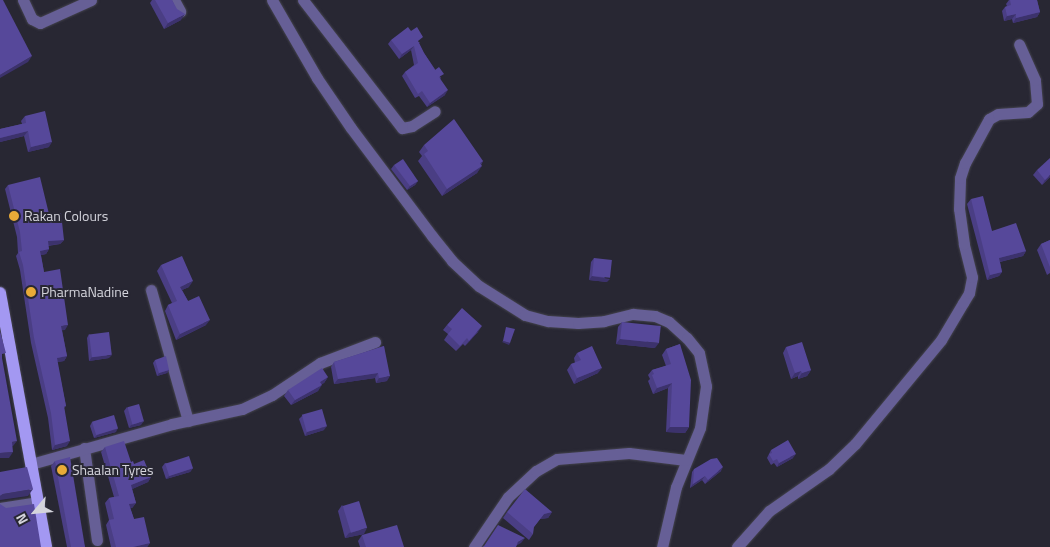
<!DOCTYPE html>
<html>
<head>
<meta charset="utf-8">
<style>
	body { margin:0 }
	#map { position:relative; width:1050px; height:547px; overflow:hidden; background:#282733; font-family:"Titillium Web",sans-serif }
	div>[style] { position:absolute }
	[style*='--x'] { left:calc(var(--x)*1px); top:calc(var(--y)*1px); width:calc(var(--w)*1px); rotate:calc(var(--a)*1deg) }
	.roads { filter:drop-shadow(0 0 1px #44434e) drop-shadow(0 0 1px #44434e) }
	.minor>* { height:11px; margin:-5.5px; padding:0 5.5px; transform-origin:5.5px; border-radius:5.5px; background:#665f96 }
	.major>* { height:12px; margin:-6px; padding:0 6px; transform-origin:6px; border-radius:6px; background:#a398f2 }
	.wall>* { inset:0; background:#4a3e84 }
	.shaded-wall>* { inset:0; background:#3c326c }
	.building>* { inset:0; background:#56489a; transform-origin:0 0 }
	.dots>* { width:14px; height:14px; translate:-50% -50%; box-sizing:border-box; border:2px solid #282733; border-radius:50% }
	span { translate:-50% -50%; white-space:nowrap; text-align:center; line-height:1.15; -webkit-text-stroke:4px #282733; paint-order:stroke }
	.poi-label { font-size:14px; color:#d4d4dc }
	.left { translate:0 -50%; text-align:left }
	.north { position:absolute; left:10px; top:487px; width:50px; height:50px; -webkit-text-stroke:4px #282733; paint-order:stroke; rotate:242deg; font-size:14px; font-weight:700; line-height:20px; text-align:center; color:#d4d4dc }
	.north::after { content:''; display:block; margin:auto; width:18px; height:22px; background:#d4d4dc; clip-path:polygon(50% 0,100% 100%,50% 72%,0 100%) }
</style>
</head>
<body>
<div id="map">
	<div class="roads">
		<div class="minor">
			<div style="--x:23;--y:0;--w:21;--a:65"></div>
			<div style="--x:32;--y:19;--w:9;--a:27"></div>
			<div style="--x:40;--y:23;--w:56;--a:-24.3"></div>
			<div style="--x:174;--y:0;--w:13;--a:61"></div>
			<div style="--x:272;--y:0;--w:90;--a:60"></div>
			<div style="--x:317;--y:78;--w:60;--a:55.8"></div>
			<div style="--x:351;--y:128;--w:135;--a:53.1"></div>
			<div style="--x:432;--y:236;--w:32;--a:51"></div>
			<div style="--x:452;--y:261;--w:37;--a:43"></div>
			<div style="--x:479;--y:286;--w:54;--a:32.2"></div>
			<div style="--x:525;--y:315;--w:24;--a:15"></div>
			<div style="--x:548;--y:321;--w:30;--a:4"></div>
			<div style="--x:578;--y:323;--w:26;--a:-4"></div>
			<div style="--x:604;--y:321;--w:30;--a:-14"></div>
			<div style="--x:633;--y:314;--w:22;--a:5"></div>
			<div style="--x:655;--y:316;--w:15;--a:23"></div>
			<div style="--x:669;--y:322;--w:24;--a:42"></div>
			<div style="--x:687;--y:338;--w:19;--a:51"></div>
			<div style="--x:699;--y:353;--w:34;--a:78"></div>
			<div style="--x:706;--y:386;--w:42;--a:98.1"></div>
			<div style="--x:700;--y:428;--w:64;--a:112.1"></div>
			<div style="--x:676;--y:487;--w:62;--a:103.1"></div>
			<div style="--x:303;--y:0;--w:162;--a:52.3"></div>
			<div style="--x:402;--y:128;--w:10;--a:-11"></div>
			<div style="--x:412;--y:126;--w:27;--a:-33"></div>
			<div style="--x:151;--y:290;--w:136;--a:74.2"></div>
			<div style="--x:84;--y:448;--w:93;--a:82"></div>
			<div style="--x:31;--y:464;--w:147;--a:-15.8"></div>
			<div style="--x:172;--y:424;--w:72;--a:-12.1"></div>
			<div style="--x:242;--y:409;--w:33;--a:-25"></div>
			<div style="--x:272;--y:395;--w:58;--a:-33.7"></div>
			<div style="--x:320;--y:363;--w:59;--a:-20.9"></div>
			<div style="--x:0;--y:508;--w:39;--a:-9"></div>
			<div style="--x:474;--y:547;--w:60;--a:-55.8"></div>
			<div style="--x:508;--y:497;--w:38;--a:-43"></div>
			<div style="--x:536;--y:471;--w:24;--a:-30"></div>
			<div style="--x:557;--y:459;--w:72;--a:-4.8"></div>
			<div style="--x:629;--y:453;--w:57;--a:7"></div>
			<div style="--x:737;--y:547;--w:48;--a:-48.4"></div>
			<div style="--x:769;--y:511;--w:73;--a:-35"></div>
			<div style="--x:829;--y:469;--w:36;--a:-44"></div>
			<div style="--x:855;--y:444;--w:135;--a:-50.4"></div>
			<div style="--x:941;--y:340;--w:43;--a:-59.3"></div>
			<div style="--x:963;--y:303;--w:12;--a:-59"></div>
			<div style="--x:969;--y:293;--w:16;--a:-79"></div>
			<div style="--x:972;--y:277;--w:34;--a:-104"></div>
			<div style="--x:964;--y:244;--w:35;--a:-98"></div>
			<div style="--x:959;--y:209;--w:31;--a:-88"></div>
			<div style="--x:960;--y:178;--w:16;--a:-72"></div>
			<div style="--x:965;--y:163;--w:50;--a:-61.4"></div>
			<div style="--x:989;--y:119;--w:10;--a:-29"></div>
			<div style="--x:998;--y:114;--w:30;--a:-4"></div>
			<div style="--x:1028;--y:112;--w:12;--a:-42"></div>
			<div style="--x:1037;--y:104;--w:24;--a:-95"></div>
			<div style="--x:1035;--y:80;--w:39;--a:-114"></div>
		</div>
		<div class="major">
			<div style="--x:0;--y:293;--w:258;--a:79.7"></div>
		</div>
	</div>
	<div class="wall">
		<div style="clip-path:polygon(152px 0,172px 0,181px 20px,164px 29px,150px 3px)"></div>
		<div style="clip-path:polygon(1009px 0,1037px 0,1040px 12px,1037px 17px,1013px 23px,1012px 19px,1004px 21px,1002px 11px,1005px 7px,1007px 6px,1006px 4px)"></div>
		<div style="clip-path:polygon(391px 40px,420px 42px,419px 43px,424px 53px,441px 78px,440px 79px,445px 95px,427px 107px,419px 96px,415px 98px,402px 76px,405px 72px,414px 65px,411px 50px,399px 59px,388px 44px)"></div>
		<div style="clip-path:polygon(25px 116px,49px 147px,28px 152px,24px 136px,0 142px,0 129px,22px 124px,21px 121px)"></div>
		<div style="clip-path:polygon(424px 145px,483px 161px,477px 173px,442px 196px,418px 161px,422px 156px,419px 152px)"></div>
		<div style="clip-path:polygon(394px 165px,418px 181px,415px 185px,407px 190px,391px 169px)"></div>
		<div style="clip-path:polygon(1037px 170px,1050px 177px,1042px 185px,1033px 175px)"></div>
		<div style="clip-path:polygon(8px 185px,49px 214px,64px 240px,60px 244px,48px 246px,49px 249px,46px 254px,41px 255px,44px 272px,65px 330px,62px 330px,67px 356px,64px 361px,57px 362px,66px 406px,64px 408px,67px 446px,52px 450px,48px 418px,31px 343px,20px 270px,16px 256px,18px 253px,17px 237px,5px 189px)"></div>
		<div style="clip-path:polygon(971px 199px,992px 231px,1026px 251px,1023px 256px,1000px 262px,1002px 272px,999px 276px,987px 280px,967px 204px)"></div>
		<div style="clip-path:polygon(1050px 240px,1050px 273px,1047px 275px,1037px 250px,1041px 244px)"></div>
		<div style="clip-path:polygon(594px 258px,607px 282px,589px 280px,591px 262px)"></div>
		<div style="clip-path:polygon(161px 265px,189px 287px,182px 290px,188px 301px,206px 325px,176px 340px,165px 311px,168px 305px,172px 303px,157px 271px)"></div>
		<div style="clip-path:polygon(622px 322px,655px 348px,616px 344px,618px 327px)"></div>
		<div style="clip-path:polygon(447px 325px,478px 332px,465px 346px,463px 344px,456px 351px,444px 340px,448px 334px,443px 330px)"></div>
		<div style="clip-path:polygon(89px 334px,109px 358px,89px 361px,87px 338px)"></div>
		<div style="clip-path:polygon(680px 344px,689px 427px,685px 433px,666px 432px,668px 388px,653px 394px,648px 381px,650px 379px,648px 375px,652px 370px,666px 366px,662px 355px,666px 349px)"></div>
		<div style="clip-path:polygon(384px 346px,387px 381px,376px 383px,375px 378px,334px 384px,331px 367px,334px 362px)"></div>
		<div style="clip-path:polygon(786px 347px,811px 370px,807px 376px,798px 379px,798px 376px,791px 379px,783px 353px)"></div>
		<div style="clip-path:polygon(577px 353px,598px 373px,574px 384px,567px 370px,571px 364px,575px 363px,574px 358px)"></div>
		<div style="clip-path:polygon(155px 360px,169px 370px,167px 373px,157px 376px,153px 363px)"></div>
		<div style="clip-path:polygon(328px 377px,324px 383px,321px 384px,318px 391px,291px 405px,284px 396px,288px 390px)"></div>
		<div style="clip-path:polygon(127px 407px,141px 425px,129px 428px,124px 411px)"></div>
		<div style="clip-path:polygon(302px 416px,324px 430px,305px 436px,299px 419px)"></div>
		<div style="clip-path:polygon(92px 422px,116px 432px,94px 438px,90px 426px)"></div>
		<div style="clip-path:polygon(105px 447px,131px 462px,151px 477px,148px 482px,132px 489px,136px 503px,132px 508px,130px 508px,134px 519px,150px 543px,147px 547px,111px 547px,106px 525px,109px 520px,105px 503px,109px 498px,114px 497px,101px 452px)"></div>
		<div style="clip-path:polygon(771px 450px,793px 458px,777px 467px,774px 463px,771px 465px,767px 458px)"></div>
		<div style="clip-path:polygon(55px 461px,85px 547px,67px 547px,51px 466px)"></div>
		<div style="clip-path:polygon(165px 463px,193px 468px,190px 472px,166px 479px,162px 467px)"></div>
		<div style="clip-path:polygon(694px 469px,721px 471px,705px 484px,702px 480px,690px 488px,692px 472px)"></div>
		<div style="clip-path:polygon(342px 505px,364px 534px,345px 538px,338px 511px)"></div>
		<div style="clip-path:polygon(507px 512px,552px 512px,548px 518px,540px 519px,533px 528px,533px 534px,529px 540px,503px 518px)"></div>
		<div style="clip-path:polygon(362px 535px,404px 547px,360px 547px,358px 541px)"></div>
	</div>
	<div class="shaded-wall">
		<div style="clip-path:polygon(1040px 12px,1037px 17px,1013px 23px,1016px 18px)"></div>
		<div style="clip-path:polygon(185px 14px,181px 20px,164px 29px,168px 23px)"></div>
		<div style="clip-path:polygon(1016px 14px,1012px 19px,1004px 21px,1007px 16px)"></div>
		<div style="clip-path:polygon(414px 46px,411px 50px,399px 59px,402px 54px)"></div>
		<div style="clip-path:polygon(32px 56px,28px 62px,0 78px,0 75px)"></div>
		<div style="clip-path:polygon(448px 90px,445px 95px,427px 107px,430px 103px)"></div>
		<div style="clip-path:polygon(28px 131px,24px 136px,0 142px,0 138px)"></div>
		<div style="clip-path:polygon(52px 142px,49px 147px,28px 152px,31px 147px)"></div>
		<div style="clip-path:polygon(483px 161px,478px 168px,482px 166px,477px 173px,442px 196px,447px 189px)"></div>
		<div style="clip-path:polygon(1050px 175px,1050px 177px,1042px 185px,1045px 180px)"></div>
		<div style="clip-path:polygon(418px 181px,415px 185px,407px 190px,410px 186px)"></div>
		<div style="clip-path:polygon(64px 240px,60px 244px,44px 246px,48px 241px)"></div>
		<div style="clip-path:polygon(49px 249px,46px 254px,37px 256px,40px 251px)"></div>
		<div style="clip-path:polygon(1026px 251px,1023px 256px,995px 263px,999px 258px)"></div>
		<div style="clip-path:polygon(1002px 272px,999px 276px,987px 280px,990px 275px)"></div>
		<div style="clip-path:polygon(592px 276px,610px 279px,607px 282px,589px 280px)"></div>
		<div style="clip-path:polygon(193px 281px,189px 287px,177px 292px,180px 287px)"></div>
		<div style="clip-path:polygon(210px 320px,206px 325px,176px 340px,180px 334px)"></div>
		<div style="clip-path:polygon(68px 325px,65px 330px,57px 331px,61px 326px)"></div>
		<div style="clip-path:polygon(482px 326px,478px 332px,465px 346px,469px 341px)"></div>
		<div style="clip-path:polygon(620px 339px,659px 343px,655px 348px,616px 344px)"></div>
		<div style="clip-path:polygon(503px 341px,510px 343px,509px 345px,502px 342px)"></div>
		<div style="clip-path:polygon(112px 355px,109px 358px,89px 361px,92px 357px)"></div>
		<div style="clip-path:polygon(67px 356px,64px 361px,53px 363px,57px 358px)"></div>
		<div style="clip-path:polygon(602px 368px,598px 373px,574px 384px,577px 378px)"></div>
		<div style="clip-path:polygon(169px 370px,167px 373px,157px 376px,159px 373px)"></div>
		<div style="clip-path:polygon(811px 370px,807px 376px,798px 379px,802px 373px)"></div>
		<div style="clip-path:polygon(801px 371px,798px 376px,791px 379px,795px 373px)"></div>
		<div style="clip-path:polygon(378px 373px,375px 378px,334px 384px,338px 379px)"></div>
		<div style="clip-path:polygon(390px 376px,387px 381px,376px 383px,379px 378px)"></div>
		<div style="clip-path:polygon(328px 377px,324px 383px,316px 388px,320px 382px)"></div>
		<div style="clip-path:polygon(672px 383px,668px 388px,653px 394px,657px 388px)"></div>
		<div style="clip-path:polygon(322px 385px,318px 391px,291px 405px,295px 400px)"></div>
		<div style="clip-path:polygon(144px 421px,141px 425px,129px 428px,131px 425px)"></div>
		<div style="clip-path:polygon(327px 426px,324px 430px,305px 436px,307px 432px)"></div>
		<div style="clip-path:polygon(670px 427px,689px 427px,685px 433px,666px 432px)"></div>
		<div style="clip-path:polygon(118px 428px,116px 432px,94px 438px,97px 435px)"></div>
		<div style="clip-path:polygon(17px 441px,13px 446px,9px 447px,12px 442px)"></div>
		<div style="clip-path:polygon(70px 441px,67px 446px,52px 450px,55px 445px)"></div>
		<div style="clip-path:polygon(13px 452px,9px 458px,0 458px,0 453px)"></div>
		<div style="clip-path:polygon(796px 454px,793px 458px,777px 467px,779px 463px)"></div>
		<div style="clip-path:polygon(723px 467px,721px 471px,705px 484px,708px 480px)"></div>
		<div style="clip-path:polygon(193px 468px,190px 472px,166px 479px,169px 476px)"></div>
		<div style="clip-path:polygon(705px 476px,702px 480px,690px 488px,693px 484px)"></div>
		<div style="clip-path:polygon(151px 477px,148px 482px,128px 491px,131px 485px)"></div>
		<div style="clip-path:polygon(33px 489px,28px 496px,0 500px,0 496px,3px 494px)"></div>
		<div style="clip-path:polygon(136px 503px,132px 508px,126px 509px,129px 504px)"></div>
		<div style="clip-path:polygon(552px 512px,548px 518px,540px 519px,530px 532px,544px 514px)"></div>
		<div style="clip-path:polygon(367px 528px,364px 534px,345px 538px,349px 533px)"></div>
		<div style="clip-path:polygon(525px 538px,521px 543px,514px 547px,518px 542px)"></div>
		<div style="clip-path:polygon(150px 543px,147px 547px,133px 547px)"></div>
	</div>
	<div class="building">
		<div style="clip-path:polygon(0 0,3px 0,32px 56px,0 75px)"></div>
		<div style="clip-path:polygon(155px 0,172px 0,177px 9px,185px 14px,168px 23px)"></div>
		<div style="clip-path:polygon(1010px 0,1037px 0,1040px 12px,1016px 18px,1016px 14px,1007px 16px,1005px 7px,1011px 5px)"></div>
		<div style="clip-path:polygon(408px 27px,411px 31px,417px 27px,423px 37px,418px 41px,424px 53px,435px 70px,439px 67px,444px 74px,439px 77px,448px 90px,430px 103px,422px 91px,418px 94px,405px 72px,418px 63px,414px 46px,402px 54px,391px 40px)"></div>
		<div style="clip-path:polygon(45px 111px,52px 142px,31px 147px,28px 131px,0 138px,0 129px,26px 123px,25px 116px)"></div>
		<div style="clip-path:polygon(454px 119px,483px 161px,480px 163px,482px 166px,447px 189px,424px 154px,428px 151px,424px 145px)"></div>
		<div style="clip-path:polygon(1050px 158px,1050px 175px,1045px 180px,1037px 170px)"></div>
		<div style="clip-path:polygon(403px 159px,418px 181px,410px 186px,394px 165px)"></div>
		<div style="clip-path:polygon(40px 177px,49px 214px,61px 213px,64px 240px,48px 241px,49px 249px,40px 251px,44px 272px,60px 269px,68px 325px,61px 326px,67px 356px,57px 358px,66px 406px,64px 406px,70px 441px,55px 445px,51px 413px,34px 338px,23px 265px,19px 252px,22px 251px,20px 232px,8px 185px)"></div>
		<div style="clip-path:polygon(983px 196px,992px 231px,1016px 223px,1026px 251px,999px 258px,1002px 272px,990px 275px,971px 199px)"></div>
		<div style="clip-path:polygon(1050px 240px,1050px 267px,1041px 244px)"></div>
		<div style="clip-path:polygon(182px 256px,193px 281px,180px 287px,188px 301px,199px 296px,210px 320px,180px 334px,168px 305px,177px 301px,161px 265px)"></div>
		<div style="left:594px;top:258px;width:18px;height:18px;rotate:6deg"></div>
		<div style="clip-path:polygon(462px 308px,482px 326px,469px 341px,467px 338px,460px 346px,448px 334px,452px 329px,447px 325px)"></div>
		<div style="left:622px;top:322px;width:39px;height:17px;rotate:6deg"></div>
		<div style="clip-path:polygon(506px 327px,515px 329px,510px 343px,503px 341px)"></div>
		<div style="clip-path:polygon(0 331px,6px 353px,2px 354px,2px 358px,17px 441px,12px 442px,13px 452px,0 453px)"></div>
		<div style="left:109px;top:332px;width:23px;height:20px;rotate:83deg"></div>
		<div style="clip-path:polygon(802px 342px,811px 370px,802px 373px,801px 371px,795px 373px,786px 347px)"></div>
		<div style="clip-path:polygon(680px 344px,691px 380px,689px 427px,670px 427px,672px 383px,657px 388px,652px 375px,654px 374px,652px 370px,671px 364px,666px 349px)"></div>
		<div style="clip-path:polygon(384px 346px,390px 376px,379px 378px,378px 373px,338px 379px,334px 362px)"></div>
		<div style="clip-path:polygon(592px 346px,602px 368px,577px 378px,571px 364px,581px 360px,577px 353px)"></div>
		<div style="clip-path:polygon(166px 356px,169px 370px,159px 373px,155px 360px)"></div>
		<div style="clip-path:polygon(322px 368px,328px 377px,320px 382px,322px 385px,295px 400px,288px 390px)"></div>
		<div style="left:139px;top:404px;width:18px;height:12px;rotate:74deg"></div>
		<div style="left:322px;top:409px;width:18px;height:21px;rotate:74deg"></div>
		<div style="left:114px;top:415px;width:14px;height:23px;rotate:73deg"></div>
		<div style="clip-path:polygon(788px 440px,796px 454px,779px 463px,777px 459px,773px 461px,769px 454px,772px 453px,771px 450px)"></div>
		<div style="clip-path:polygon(124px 441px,131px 462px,133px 461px,134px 464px,144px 460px,151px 477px,131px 485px,136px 503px,129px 504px,134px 519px,144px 517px,150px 543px,133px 547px,116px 547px,109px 520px,114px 519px,109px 498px,119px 496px,105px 447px)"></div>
		<div style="left:189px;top:456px;width:13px;height:25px;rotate:72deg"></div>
		<div style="clip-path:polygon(70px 457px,85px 547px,71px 547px,55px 461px)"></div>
		<div style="clip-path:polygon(717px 458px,723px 467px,708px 480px,705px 476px,693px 484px,694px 469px,711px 459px)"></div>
		<div style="clip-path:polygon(27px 467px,33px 489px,3px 494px,0 496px,0 472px)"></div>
		<div style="clip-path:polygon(525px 489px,552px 512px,544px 514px,534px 527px,533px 534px,507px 512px)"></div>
		<div style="left:359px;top:501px;width:28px;height:17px;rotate:73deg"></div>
		<div style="clip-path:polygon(0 504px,6px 508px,34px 504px,41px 547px,0 547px)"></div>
		<div style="clip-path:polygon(397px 525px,404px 547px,366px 547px,362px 535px)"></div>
		<div style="clip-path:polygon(498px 525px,525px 538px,518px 542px,516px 547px,482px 547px,484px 546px)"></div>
	</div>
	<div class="dots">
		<div style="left:14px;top:216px;background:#e9ab38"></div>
		<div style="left:31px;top:292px;background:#e9ab38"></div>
		<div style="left:62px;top:470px;background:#e9ab38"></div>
	</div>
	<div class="poi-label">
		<span class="left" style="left:24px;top:216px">Rakan Colours</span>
		<span class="left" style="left:41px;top:292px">PharmaNadine</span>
		<span class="left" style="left:72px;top:470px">Shaalan Tyres</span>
	</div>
	<div class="north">N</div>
</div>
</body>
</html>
